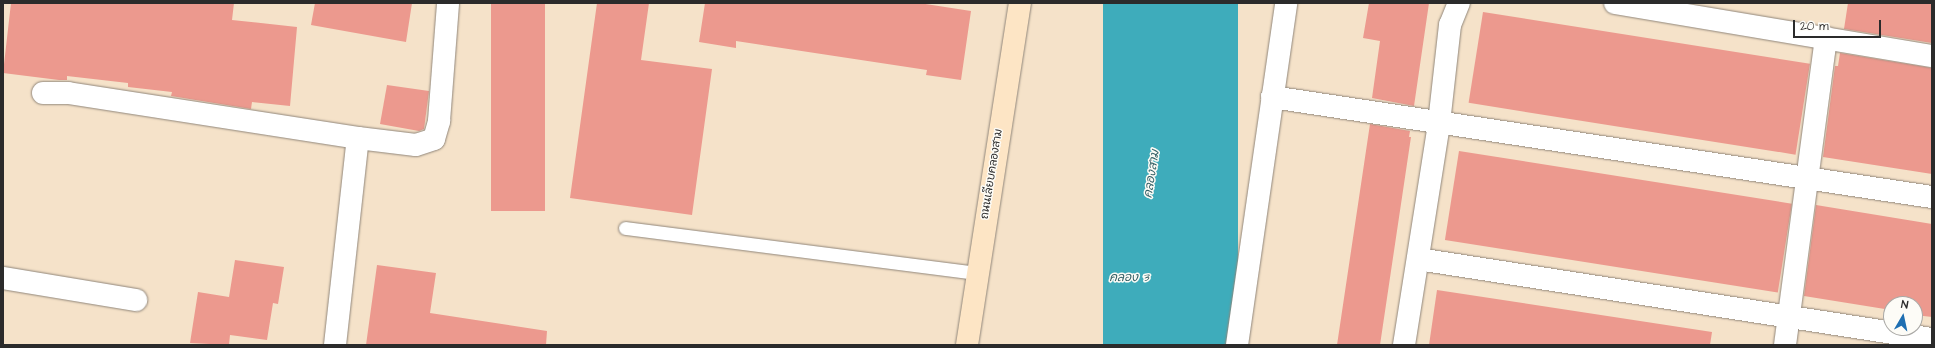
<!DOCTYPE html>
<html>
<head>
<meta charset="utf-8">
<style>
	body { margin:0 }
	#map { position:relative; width:1935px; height:348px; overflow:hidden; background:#f5e2c9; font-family:"Architects Daughter","Playpen Sans Thai",sans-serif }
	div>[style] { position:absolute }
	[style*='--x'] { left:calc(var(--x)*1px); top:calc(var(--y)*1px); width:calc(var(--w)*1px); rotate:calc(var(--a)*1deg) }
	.water>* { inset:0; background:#3eacbb; transform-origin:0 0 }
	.building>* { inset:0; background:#ec998e; transform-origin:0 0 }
	.roads { filter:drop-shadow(0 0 1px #90867a) drop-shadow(0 0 1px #90867a) }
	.service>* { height:13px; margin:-6.5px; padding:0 6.5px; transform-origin:6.5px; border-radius:6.5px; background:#fff }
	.minor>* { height:22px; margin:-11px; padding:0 11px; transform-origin:11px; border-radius:11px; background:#fff }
	.secondary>* { height:22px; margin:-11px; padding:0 11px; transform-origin:11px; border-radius:11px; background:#fde5c5 }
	span { translate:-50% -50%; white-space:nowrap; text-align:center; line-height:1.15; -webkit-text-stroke:3px #fdfcf7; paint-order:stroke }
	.street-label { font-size:11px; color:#2b2b2b }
	.water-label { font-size:12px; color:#335f65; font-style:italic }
	.frame { position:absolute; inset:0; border:4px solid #2b2b2b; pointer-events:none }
	.north { position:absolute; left:1883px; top:296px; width:40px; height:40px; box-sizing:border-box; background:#fdfcf7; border:1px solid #a9a8a5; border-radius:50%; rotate:9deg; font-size:11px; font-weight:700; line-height:16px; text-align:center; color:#2b2b2b }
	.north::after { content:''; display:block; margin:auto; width:14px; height:18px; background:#1f6fb2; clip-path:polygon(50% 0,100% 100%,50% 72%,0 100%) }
	.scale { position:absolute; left:1793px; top:20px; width:88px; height:18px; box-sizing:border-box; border:2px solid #2b2b2b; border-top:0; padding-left:5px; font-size:12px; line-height:14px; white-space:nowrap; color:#2b2b2b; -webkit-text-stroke:3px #fdfcf7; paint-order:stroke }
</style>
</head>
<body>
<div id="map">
	<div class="water">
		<div style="left:1103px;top:3px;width:135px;height:346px"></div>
	</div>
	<div class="building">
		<div style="clip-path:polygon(11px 3px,234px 3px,232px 20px,297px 27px,290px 106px,252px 102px,251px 109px,171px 96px,172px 92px,128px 87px,128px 83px,67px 76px,67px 80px,59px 80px,3px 73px)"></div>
		<div style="clip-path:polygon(315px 3px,412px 3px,406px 42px,311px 25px)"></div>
		<div style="left:491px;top:3px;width:54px;height:208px"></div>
		<div style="clip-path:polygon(597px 3px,649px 3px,641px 60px,712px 69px,692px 215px,570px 198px)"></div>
		<div style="clip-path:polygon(705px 3px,919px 3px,971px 11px,961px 80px,926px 75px,927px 70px,736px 41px,736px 48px,699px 42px)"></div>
		<div style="clip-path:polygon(1369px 3px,1429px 3px,1414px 106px,1372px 98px,1380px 41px,1363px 38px)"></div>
		<div style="clip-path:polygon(1848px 3px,1932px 3px,1932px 43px,1844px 29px)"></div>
		<div style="left:1483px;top:12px;width:331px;height:92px;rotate:9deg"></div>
		<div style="clip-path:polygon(1840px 53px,1932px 68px,1932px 174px,1823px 157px,1835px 66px,1838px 66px)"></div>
		<div style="clip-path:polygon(387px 85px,429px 91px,424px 129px,419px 131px,380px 124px)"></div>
		<div style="clip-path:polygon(1370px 124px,1410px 131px,1409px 137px,1411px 137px,1391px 271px,1380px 345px,1337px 345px)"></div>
		<div style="left:1459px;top:151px;width:337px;height:90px;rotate:9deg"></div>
		<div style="clip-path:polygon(1816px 205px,1932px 224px,1932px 317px,1915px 315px,1915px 304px,1891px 304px,1891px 310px,1804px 296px)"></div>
		<div style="clip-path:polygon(235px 260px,284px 267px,278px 304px,273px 303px,267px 340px,230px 335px,229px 345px,190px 343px,198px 292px,229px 297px)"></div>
		<div style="clip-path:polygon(377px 265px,436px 273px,430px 313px,547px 331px,546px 345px,366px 345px)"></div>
		<div style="clip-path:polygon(1437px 290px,1712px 332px,1710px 345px,1429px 345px)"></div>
	</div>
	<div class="roads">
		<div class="service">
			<div style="--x:625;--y:228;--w:354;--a:7.3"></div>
		</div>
		<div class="minor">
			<div style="--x:1615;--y:3;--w:321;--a:9.5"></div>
			<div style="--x:43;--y:93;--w:25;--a:0"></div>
			<div style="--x:68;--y:93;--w:293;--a:8.8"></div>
			<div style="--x:358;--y:138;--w:58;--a:6.9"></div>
			<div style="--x:416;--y:145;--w:19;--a:-18"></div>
			<div style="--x:434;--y:139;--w:19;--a:-74"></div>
			<div style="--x:439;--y:121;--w:118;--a:-85.6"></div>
			<div style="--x:1272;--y:97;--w:668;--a:8.62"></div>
			<div style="--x:1418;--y:259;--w:520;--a:8.85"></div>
			<div style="--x:3;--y:278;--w:135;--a:9.4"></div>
			<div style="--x:335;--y:345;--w:208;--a:-83.7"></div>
			<div style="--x:1237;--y:345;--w:345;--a:-81.8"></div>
			<div style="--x:1404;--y:345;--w:225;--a:-81"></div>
			<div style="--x:1439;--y:123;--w:99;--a:-83.6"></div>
			<div style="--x:1450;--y:25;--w:24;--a:-68"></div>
			<div style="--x:1785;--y:345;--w:310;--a:-82.4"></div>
		</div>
		<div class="secondary">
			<div style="--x:967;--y:345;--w:346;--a:-81.2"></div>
		</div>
	</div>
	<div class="street-label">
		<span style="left:992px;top:174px;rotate:-81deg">ถนนเลียบคลองสาม</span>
	</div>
	<div class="water-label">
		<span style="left:1152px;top:174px;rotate:-81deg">คลองสาม</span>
		<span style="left:1129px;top:278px">คลอง 3</span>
	</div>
	<div class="frame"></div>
	<div class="north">N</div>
	<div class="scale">20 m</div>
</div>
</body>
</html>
